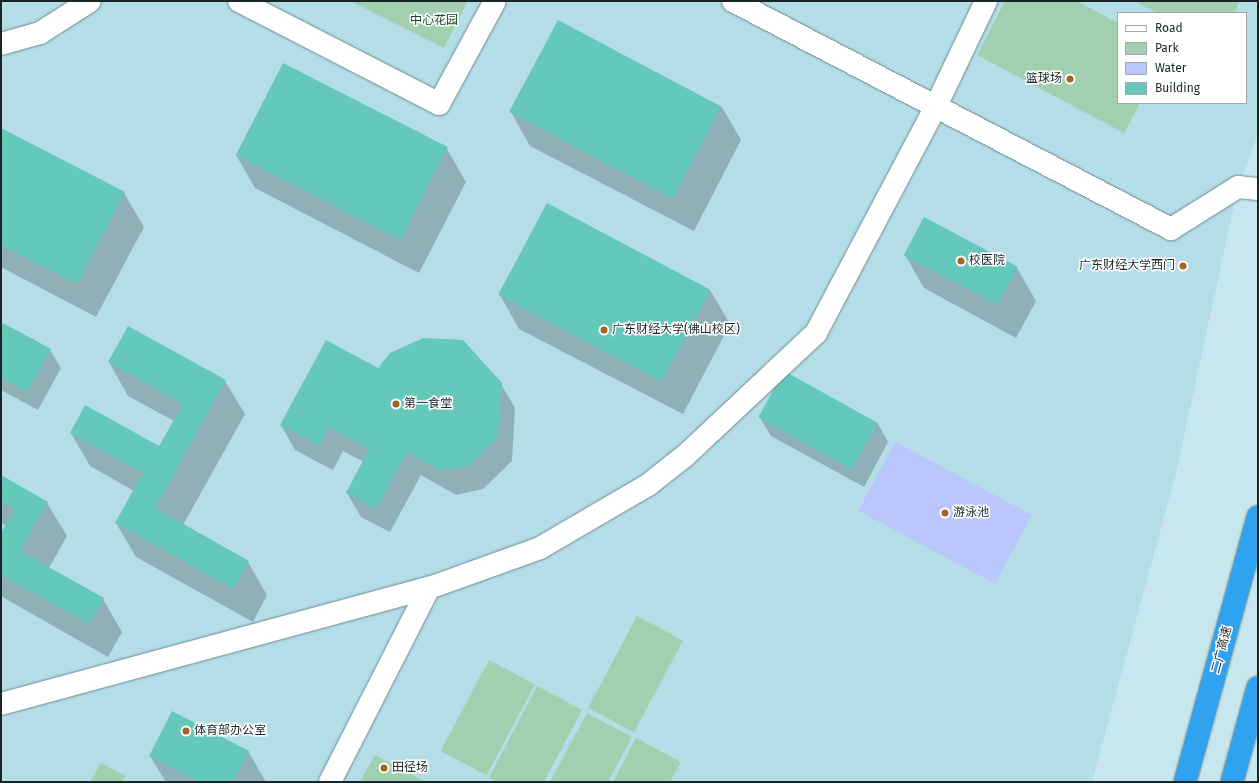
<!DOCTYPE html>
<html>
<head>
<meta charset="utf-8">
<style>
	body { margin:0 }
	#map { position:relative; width:1259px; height:783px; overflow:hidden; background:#c7e7ef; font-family:"Fira Sans","Noto Sans SC",sans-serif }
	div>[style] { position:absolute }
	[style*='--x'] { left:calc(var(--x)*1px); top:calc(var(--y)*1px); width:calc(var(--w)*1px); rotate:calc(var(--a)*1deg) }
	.built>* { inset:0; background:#b4dde7 }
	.green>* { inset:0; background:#a2cfaf; transform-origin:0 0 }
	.water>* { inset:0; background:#b9c7fc; transform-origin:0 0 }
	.shadow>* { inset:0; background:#0003 }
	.building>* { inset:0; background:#64c8ba; transform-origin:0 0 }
	.roads { filter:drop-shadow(0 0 1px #6c8a91) drop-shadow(0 0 1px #6c8a91) }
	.minor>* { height:22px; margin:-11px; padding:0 11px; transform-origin:11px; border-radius:11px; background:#fff }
	.motorway>* { height:22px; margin:-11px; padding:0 11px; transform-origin:11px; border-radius:11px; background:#2fa3f0 }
	.dots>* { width:11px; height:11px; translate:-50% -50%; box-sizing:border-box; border:2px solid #fff; border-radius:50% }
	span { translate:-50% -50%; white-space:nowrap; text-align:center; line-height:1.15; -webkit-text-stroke:3px #fff; paint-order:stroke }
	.park-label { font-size:12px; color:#15482a }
	.poi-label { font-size:12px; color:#192628 }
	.right { translate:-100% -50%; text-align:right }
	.left { translate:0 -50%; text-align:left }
	.street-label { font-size:12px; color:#192628 }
	.frame { position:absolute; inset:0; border:2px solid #192628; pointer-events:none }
	.legend { position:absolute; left:1117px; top:12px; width:130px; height:92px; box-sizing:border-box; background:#fff; border:1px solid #a3a8a9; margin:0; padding:5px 7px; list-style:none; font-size:12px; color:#192628 }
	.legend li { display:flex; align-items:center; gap:8px; height:20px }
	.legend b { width:20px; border:1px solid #a3a8a9 }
</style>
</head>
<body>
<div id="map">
	<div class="built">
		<div style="clip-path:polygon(evenodd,1px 1px,1258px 1px,1258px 134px,1238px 187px,1176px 473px,1092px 782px,1px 782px,1px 1px,1118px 13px,1246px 13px,1246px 103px,1118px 103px,1118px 13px)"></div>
	</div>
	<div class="green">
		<div style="clip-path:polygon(350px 1px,468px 1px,444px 48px)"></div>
		<div style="clip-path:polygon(1005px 1px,1076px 1px,1118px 23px,1118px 103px,1140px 103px,1124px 133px,977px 55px)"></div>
		<div style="clip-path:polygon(1134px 1px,1240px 1px,1234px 13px,1157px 13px)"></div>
		<div style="left:637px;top:616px;width:52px;height:104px;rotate:28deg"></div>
		<div style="left:489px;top:660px;width:52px;height:103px;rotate:28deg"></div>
		<div style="clip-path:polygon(537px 686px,582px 710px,544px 782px,498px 782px,489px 778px)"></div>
		<div style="clip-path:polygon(587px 713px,632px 737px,608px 782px,550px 782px)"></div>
		<div style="clip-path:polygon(636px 738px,681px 762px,670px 782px,613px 782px)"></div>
		<div style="clip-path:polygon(375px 755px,426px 782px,360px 782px)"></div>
		<div style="clip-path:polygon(101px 763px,126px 776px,122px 782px,90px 782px)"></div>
	</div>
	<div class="water">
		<div style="left:895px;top:442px;width:155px;height:78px;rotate:28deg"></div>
	</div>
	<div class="shadow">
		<div style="clip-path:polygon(558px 22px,722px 107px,741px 140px,694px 231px,530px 146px,511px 112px)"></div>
		<div style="clip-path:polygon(283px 64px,447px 149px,466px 182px,419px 273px,255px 188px,236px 155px)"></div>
		<div style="clip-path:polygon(1px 129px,124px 193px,144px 227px,96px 317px,1px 267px)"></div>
		<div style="clip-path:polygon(547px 205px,710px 290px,730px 324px,683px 414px,519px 329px,500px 295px)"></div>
		<div style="clip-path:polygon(905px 255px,1017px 268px,1036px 301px,1016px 338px,924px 288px)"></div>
		<div style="clip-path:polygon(1px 330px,50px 350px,61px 368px,38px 410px,1px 390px)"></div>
		<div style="clip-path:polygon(109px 362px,225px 381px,245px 414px,183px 525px,248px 562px,267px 595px,253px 622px,136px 557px,116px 523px,134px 491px,90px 466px,71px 433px,160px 448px,174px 421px,128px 396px)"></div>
		<div style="clip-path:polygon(378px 369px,501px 384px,515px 408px,512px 461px,483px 489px,456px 495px,421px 475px,390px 532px,361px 517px,347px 493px,364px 462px,343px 451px,333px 470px,295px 450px,281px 425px)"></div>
		<div style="clip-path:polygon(785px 373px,878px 424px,888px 442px,864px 487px,771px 436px,760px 418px)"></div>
		<div style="clip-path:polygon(1px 477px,47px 503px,67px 536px,49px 568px,103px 599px,122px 632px,108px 657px,4px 598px,1px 594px,1px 536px,6px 526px,1px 523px)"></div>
		<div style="clip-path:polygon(248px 751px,266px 782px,166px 782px,150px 756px)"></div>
	</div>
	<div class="building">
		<div style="left:558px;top:20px;width:185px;height:104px;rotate:28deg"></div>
		<div style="left:283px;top:63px;width:185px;height:104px;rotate:27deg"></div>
		<div style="clip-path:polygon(1px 128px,125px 192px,77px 284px,1px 245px)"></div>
		<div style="left:547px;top:203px;width:185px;height:104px;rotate:28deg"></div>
		<div style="left:924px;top:217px;width:106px;height:43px;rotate:28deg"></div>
		<div style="clip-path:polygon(3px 323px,51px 349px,27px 392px,1px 378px,1px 328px)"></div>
		<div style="clip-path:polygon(128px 326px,226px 380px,155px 508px,249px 561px,233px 589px,115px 523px,143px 473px,70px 433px,85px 405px,159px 446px,183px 404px,108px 362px)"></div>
		<div style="clip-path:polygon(423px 338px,463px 340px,502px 383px,498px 436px,470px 465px,442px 471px,407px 452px,376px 509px,346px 493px,369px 449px,329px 427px,319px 446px,280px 425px,326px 340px,378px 368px,390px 353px)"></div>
		<div style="left:784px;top:371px;width:107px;height:53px;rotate:29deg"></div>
		<div style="clip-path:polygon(1px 475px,48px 502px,20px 551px,104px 598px,89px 624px,1px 575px,1px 533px,15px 509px,1px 501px)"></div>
		<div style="clip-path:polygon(172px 711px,249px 751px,233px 782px,200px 782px,149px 756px)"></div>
	</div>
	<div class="roads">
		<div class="minor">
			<div style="--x:239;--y:1;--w:225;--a:27.2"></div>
			<div style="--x:439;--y:104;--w:117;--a:-61.5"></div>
			<div style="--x:733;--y:1;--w:494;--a:27.5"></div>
			<div style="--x:1171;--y:229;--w:79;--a:-32.1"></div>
			<div style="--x:1238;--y:187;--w:20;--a:6"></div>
			<div style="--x:1;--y:44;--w:41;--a:-15.8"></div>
			<div style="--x:40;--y:33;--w:59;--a:-32.6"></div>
			<div style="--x:1;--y:704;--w:443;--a:-15.2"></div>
			<div style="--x:429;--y:588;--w:118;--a:-19.8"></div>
			<div style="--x:540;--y:548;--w:125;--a:-30.3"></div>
			<div style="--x:648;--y:485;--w:48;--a:-38.3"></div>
			<div style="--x:686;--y:455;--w:178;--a:-43.2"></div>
			<div style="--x:816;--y:333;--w:255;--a:-62.1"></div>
			<div style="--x:935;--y:108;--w:119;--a:-64.5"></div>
			<div style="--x:330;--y:782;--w:218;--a:-63"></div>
		</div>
		<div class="motorway">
			<div style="--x:1185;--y:782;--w:275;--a:-74.6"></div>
			<div style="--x:1232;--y:782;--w:98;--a:-74.7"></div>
		</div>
	</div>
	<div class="dots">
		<div style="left:1070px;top:79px;background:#a16626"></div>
		<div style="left:961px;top:261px;background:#a16626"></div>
		<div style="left:1183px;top:266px;background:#a16626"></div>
		<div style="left:604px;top:330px;background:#a16626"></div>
		<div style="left:396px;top:404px;background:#a16626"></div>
		<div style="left:945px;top:513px;background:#a16626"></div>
		<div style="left:186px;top:731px;background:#a16626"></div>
		<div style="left:384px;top:768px;background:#a16626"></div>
	</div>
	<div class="park-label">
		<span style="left:434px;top:21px">中心花园</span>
	</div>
	<div class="poi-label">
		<span class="right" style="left:1062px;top:79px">篮球场</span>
		<span class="left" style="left:969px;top:261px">校医院</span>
		<span class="right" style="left:1175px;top:266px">广东财经大学西门</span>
		<span class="left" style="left:612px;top:330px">广东财经大学(佛山校区)</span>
		<span class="left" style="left:404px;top:404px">第一食堂</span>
		<span class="left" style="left:953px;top:513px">游泳池</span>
		<span class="left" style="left:194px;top:731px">体育部办公室</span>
		<span class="left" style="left:392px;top:768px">田径场</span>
	</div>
	<div class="street-label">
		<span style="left:1222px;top:650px;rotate:-75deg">二广高速</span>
	</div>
	<div class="frame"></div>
	<ul class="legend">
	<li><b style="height:5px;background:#fff"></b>Road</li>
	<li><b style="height:11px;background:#a2cfaf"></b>Park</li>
	<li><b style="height:11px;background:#b9c7fc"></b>Water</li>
	<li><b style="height:11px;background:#64c8ba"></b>Building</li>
	</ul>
</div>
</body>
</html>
